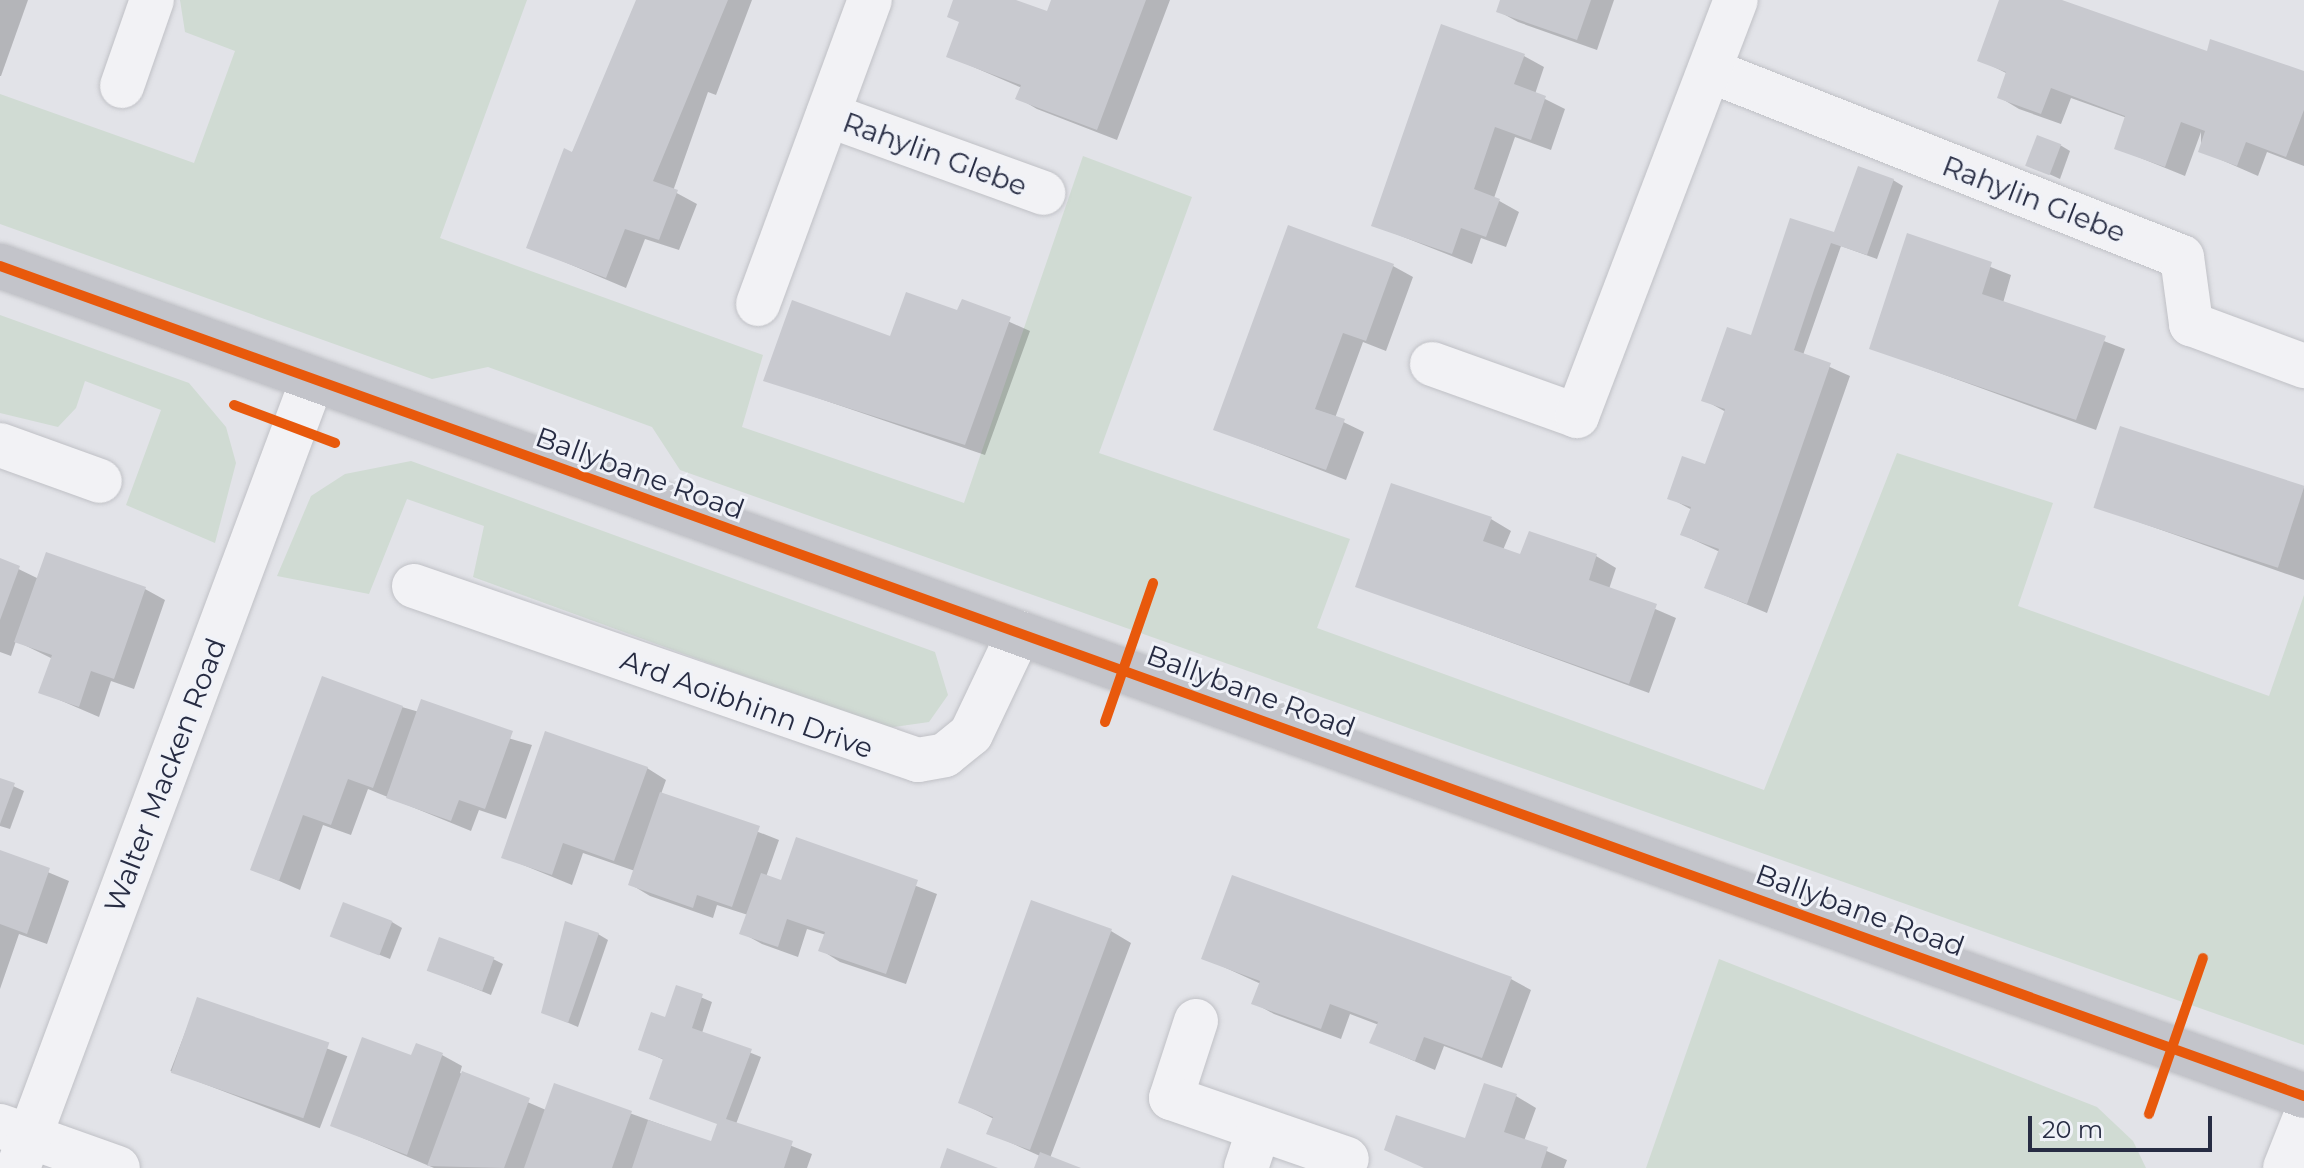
<!DOCTYPE html>
<html>
<head>
<meta charset="utf-8">
<style>
	body { margin:0 }
	#map { position:relative; width:2304px; height:1168px; overflow:hidden; background:#e2e3e8; font-family:Montserrat,sans-serif }
	div>[style] { position:absolute }
	[style*='--x'] { left:calc(var(--x)*1px); top:calc(var(--y)*1px); width:calc(var(--w)*1px); rotate:calc(var(--a)*1deg) }
	.green>* { inset:0; background:#d0dbd3 }
	.shadow>* { inset:0; background:#0003; transform-origin:0 0 }
	.building>* { inset:0; background:#c8c9cf; transform-origin:0 0 }
	.roads { filter:drop-shadow(0 0 2px #c0c1c6) drop-shadow(0 0 2px #c0c1c6) }
	.minor>* { height:44px; margin:-22px; padding:0 22px; transform-origin:22px; border-radius:22px; background:#f2f2f5 }
	.tertiary>* { height:44px; margin:-22px; padding:0 22px; transform-origin:22px; border-radius:22px; background:#f2f2f5 }
	.secondary>* { height:44px; margin:-22px; padding:0 22px; transform-origin:22px; border-radius:22px; background:#c3c4ca }
	.cycleway>* { height:10px; margin:-5px; padding:0 5px; transform-origin:5px; border-radius:5px; background:#e8590c }
	span { translate:-50% -50%; white-space:nowrap; text-align:center; line-height:1.15; -webkit-text-stroke:6px #f0f2f8; paint-order:stroke }
	.street-label { font-size:28px; color:#272c43 }
	.scale { position:absolute; left:2028px; top:1116px; width:184px; height:36px; box-sizing:border-box; border:4px solid #272c43; border-top:0; padding-left:10px; font-size:24px; line-height:28px; white-space:nowrap; color:#272c43; -webkit-text-stroke:6px #f0f2f8; paint-order:stroke }
</style>
</head>
<body>
<div id="map">
	<div class="green">
		<div style="clip-path:polygon(180px 0,527px 0,440px 238px,763px 355px,742px 427px,964px 503px,1083px 156px,1192px 197px,1099px 453px,1350px 539px,1317px 628px,1764px 790px,1897px 453px,2053px 503px,2018px 606px,2269px 696px,2304px 595px,2304px 1045px,680px 470px,652px 427px,488px 367px,432px 379px,0 224px,0 94px,194px 163px,235px 51px,185px 32px)"></div>
		<div style="clip-path:polygon(0 315px,189px 383px,226px 427px,236px 463px,215px 543px,126px 505px,161px 410px,85px 381px,76px 408px,58px 427px,0 413px)"></div>
		<div style="clip-path:polygon(411px 461px,935px 652px,948px 695px,929px 722px,887px 728px,473px 577px,484px 526px,407px 499px,369px 594px,277px 576px,311px 496px,345px 474px)"></div>
		<div style="clip-path:polygon(1719px 959px,2097px 1107px,2133px 1141px,2146px 1168px,1646px 1168px)"></div>
	</div>
	<div class="shadow">
		<div style="clip-path:polygon(0 0,28px 0,1px 76px,0 76px)"></div>
		<div style="clip-path:polygon(642px 0,761px 0,752px 0,716px 95px,708px 92px,673px 191px,697px 204px,679px 250px,645px 239px,626px 288px,529px 247px)"></div>
		<div style="clip-path:polygon(955px 0,1011px 0,1048px 14px,1053px 0,1170px 0,1117px 140px,1037px 109px,1018px 98px,1022px 88px,948px 56px,961px 23px)"></div>
		<div style="clip-path:polygon(1502px 0,1614px 0,1597px 50px,1518px 22px,1498px 11px)"></div>
		<div style="clip-path:polygon(2001px 0,2058px 0,2208px 54px,2304px 73px,2304px 166px,2267px 152px,2258px 176px,2201px 151px,2201px 132px,2185px 176px,2116px 148px,2127px 118px,2071px 98px,2061px 124px,2019px 109px,1999px 97px,2008px 74px,1980px 60px)"></div>
		<div style="clip-path:polygon(1524px 56px,1544px 67px,1535px 94px,1565px 109px,1551px 150px,1515px 137px,1494px 198px,1519px 212px,1506px 247px,1481px 238px,1472px 264px,1373px 225px)"></div>
		<div style="clip-path:polygon(2060px 145px,2070px 151px,2060px 179px,2029px 165px)"></div>
		<div style="clip-path:polygon(1893px 180px,1903px 186px,1877px 259px,1841px 246px,1803px 355px,1850px 376px,1767px 613px,1707px 588px,1720px 552px,1683px 535px,1692px 510px,1670px 498px,1706px 467px,1726px 412px,1704px 400px,1760px 340px,1836px 234px)"></div>
		<div style="clip-path:polygon(1909px 235px,2011px 275px,2003px 303px,2125px 349px,2096px 430px,1871px 348px)"></div>
		<div style="clip-path:polygon(1393px 266px,1413px 277px,1386px 351px,1363px 342px,1335px 418px,1364px 432px,1346px 480px,1215px 429px)"></div>
		<div style="clip-path:polygon(963px 301px,1030px 331px,985px 455px,765px 380px,958px 313px)"></div>
		<div style="clip-path:polygon(2122px 428px,2304px 488px,2304px 580px,2096px 507px)"></div>
		<div style="clip-path:polygon(1491px 519px,1511px 531px,1503px 550px,1522px 556px,1530px 533px,1596px 556px,1616px 568px,1609px 589px,1676px 618px,1649px 693px,1357px 586px)"></div>
		<div style="clip-path:polygon(0 560px,39px 579px,145px 589px,165px 600px,134px 689px,111px 681px,99px 717px,41px 692px,53px 659px,16px 641px,11px 656px,0 652px)"></div>
		<div style="clip-path:polygon(402px 707px,532px 745px,506px 819px,479px 810px,471px 831px,368px 789px,351px 835px,323px 825px,300px 890px,252px 869px)"></div>
		<div style="clip-path:polygon(647px 768px,666px 780px,661px 794px,779px 840px,766px 877px,782px 883px,797px 840px,937px 894px,906px 984px,840px 962px,821px 950px,826px 935px,807px 929px,798px 957px,762px 944px,742px 933px,748px 915px,717px 905px,713px 918px,650px 896px,630px 884px,635px 871px,583px 853px,572px 885px,504px 857px)"></div>
		<div style="clip-path:polygon(0 780px,24px 791px,10px 829px,0 826px)"></div>
		<div style="clip-path:polygon(0 852px,69px 881px,47px 944px,19px 934px,0 989px)"></div>
		<div style="clip-path:polygon(392px 922px,402px 928px,390px 959px,332px 936px)"></div>
		<div style="clip-path:polygon(1111px 931px,1131px 943px,1050px 1158px,1077px 1168px,1036px 1168px,1040px 1156px,989px 1133px,994px 1119px,960px 1102px)"></div>
		<div style="clip-path:polygon(598px 934px,608px 940px,578px 1027px,543px 1012px)"></div>
		<div style="clip-path:polygon(1204px 958px,1511px 979px,1531px 990px,1502px 1068px,1444px 1046px,1435px 1070px,1372px 1043px,1379px 1025px,1350px 1014px,1341px 1039px,1274px 1014px,1254px 1003px,1261px 984px)"></div>
		<div style="clip-path:polygon(493px 959px,503px 964px,491px 995px,429px 970px)"></div>
		<div style="clip-path:polygon(677px 987px,712px 1002px,702px 1033px,761px 1057px,736px 1124px,812px 1154px,807px 1168px,434px 1168px,332px 1125px,412px 1058px,442px 1055px,462px 1066px,460px 1073px,546px 1110px,555px 1086px,712px 1143px,719px 1124px,651px 1098px,664px 1060px,640px 1049px,666px 1020px)"></div>
		<div style="left:198px;top:999px;width:160px;height:77px;rotate:21deg"></div>
		<div style="clip-path:polygon(1516px 1096px,1536px 1108px,1524px 1141px,1567px 1160px,1564px 1168px,1426px 1168px,1386px 1149px,1467px 1140px)"></div>
	</div>
	<div class="building">
		<div style="clip-path:polygon(636px 0,728px 0,653px 181px,678px 190px,659px 240px,625px 229px,606px 278px,526px 248px,564px 148px,572px 152px)"></div>
		<div style="clip-path:polygon(953px 0,1016px 0,1047px 11px,1051px 0,1146px 0,1097px 130px,1015px 99px,1021px 85px,946px 57px,959px 22px,947px 17px)"></div>
		<div style="clip-path:polygon(1500px 0,1591px 0,1577px 40px,1496px 12px)"></div>
		<div style="clip-path:polygon(1999px 0,2062px 0,2207px 51px,2210px 39px,2304px 71px,2304px 110px,2286px 157px,2246px 142px,2237px 166px,2198px 152px,2205px 131px,2181px 122px,2165px 167px,2114px 149px,2125px 116px,2051px 88px,2041px 114px,1997px 98px,2006px 72px,1977px 61px)"></div>
		<div style="clip-path:polygon(1441px 24px,1525px 54px,1514px 84px,1546px 96px,1531px 140px,1495px 127px,1474px 189px,1500px 199px,1486px 237px,1461px 228px,1452px 254px,1371px 226px)"></div>
		<div style="left:2037px;top:135px;width:26px;height:33px;rotate:21deg"></div>
		<div style="clip-path:polygon(1858px 166px,1894px 179px,1867px 255px,1831px 243px,1814px 290px,1794px 350px,1831px 363px,1747px 604px,1704px 588px,1719px 549px,1680px 535px,1691px 507px,1667px 499px,1682px 456px,1705px 464px,1725px 409px,1701px 401px,1727px 327px,1751px 335px,1790px 218px,1834px 232px)"></div>
		<div style="clip-path:polygon(1288px 225px,1394px 264px,1366px 341px,1343px 333px,1315px 409px,1345px 419px,1326px 470px,1213px 430px)"></div>
		<div style="clip-path:polygon(1907px 233px,1992px 262px,1982px 294px,2106px 336px,2076px 420px,1869px 349px)"></div>
		<div style="clip-path:polygon(906px 292px,957px 310px,962px 299px,1011px 317px,965px 445px,763px 381px,792px 300px,890px 336px)"></div>
		<div style="left:2120px;top:426px;width:194px;height:86px;rotate:18deg"></div>
		<div style="clip-path:polygon(1391px 483px,1492px 517px,1483px 541px,1520px 554px,1529px 531px,1597px 554px,1589px 580px,1657px 604px,1629px 684px,1355px 587px)"></div>
		<div style="clip-path:polygon(46px 552px,146px 587px,114px 679px,91px 671px,79px 707px,38px 693px,52px 655px,14px 642px)"></div>
		<div style="clip-path:polygon(0 558px,20px 566px,0 620px)"></div>
		<div style="clip-path:polygon(322px 676px,403px 706px,373px 788px,348px 779px,331px 825px,303px 815px,279px 881px,250px 870px)"></div>
		<div style="clip-path:polygon(421px 699px,513px 731px,485px 809px,459px 800px,451px 821px,386px 798px)"></div>
		<div style="clip-path:polygon(545px 731px,648px 767px,614px 861px,563px 843px,552px 875px,501px 858px)"></div>
		<div style="clip-path:polygon(0 778px,15px 783px,0 824px)"></div>
		<div style="clip-path:polygon(660px 792px,760px 826px,732px 907px,697px 895px,693px 908px,628px 885px)"></div>
		<div style="clip-path:polygon(796px 837px,918px 880px,886px 974px,818px 951px,825px 932px,787px 919px,778px 947px,739px 934px,761px 873px,781px 880px)"></div>
		<div style="clip-path:polygon(0 850px,50px 868px,27px 934px,0 924px)"></div>
		<div style="clip-path:polygon(1232px 875px,1512px 977px,1482px 1058px,1424px 1037px,1415px 1061px,1369px 1043px,1378px 1022px,1330px 1004px,1321px 1029px,1251px 1004px,1260px 981px,1201px 959px)"></div>
		<div style="clip-path:polygon(1031px 900px,1112px 929px,1030px 1150px,986px 1134px,993px 1117px,958px 1103px)"></div>
		<div style="left:343px;top:902px;width:53px;height:37px;rotate:21deg"></div>
		<div style="clip-path:polygon(565px 921px,599px 933px,568px 1023px,541px 1013px)"></div>
		<div style="left:439px;top:937px;width:59px;height:36px;rotate:20deg"></div>
		<div style="clip-path:polygon(676px 985px,703px 994px,692px 1028px,752px 1049px,726px 1119px,793px 1141px,784px 1168px,632px 1168px,648px 1120px,711px 1141px,717px 1124px,649px 1099px,663px 1059px,638px 1050px,651px 1012px,665px 1017px)"></div>
		<div style="left:197px;top:997px;width:140px;height:80px;rotate:19deg"></div>
		<div style="clip-path:polygon(362px 1037px,411px 1055px,416px 1043px,443px 1053px,407px 1155px,330px 1126px)"></div>
		<div style="clip-path:polygon(462px 1071px,530px 1098px,504px 1168px,427px 1166px)"></div>
		<div style="clip-path:polygon(554px 1083px,632px 1111px,612px 1168px,524px 1168px)"></div>
		<div style="clip-path:polygon(1484px 1083px,1517px 1094px,1504px 1132px,1548px 1147px,1541px 1168px,1424px 1168px,1384px 1150px,1396px 1115px,1465px 1138px)"></div>
		<div style="clip-path:polygon(947px 1148px,998px 1168px,940px 1168px)"></div>
		<div style="clip-path:polygon(1040px 1152px,1081px 1168px,1034px 1168px)"></div>
	</div>
	<div class="roads">
		<div class="minor">
			<div style="--x:1711;--y:71;--w:506;--a:21.55"></div>
			<div style="--x:2182;--y:257;--w:68;--a:82.3"></div>
			<div style="--x:2191;--y:324;--w:121;--a:20.4"></div>
			<div style="--x:122;--y:86;--w:91;--a:-70.8"></div>
			<div style="--x:828;--y:115;--w:229;--a:19.9"></div>
			<div style="--x:758;--y:304;--w:324;--a:-69.8"></div>
			<div style="--x:1432;--y:364;--w:154;--a:19.7"></div>
			<div style="--x:1577;--y:416;--w:445;--a:-69.1"></div>
			<div style="--x:0;--y:445;--w:106;--a:19.8"></div>
			<div style="--x:414;--y:586;--w:533;--a:19.05"></div>
			<div style="--x:918;--y:760;--w:27;--a:-10"></div>
			<div style="--x:945;--y:755;--w:33;--a:-39"></div>
			<div style="--x:971;--y:734;--w:112;--a:-64.6"></div>
			<div style="--x:1196;--y:1021;--w:81;--a:108"></div>
			<div style="--x:1171;--y:1098;--w:186;--a:19.1"></div>
			<div style="--x:0;--y:1126;--w:125;--a:19.6"></div>
			<div style="--x:1246;--y:1168;--w:41;--a:-71.6"></div>
		</div>
		<div class="tertiary">
			<div style="--x:18;--y:1168;--w:840;--a:-69.52"></div>
			<div style="--x:2285;--y:1168;--w:52;--a:-68.4"></div>
		</div>
		<div class="secondary">
			<div style="--x:0;--y:266;--w:2449;--a:19.81"></div>
		</div>
	</div>
	<div class="cycleway">
		<div style="--x:0;--y:266;--w:2449;--a:19.81"></div>
		<div style="--x:234;--y:405;--w:108;--a:20.6"></div>
		<div style="--x:1105;--y:722;--w:147;--a:-70.9"></div>
		<div style="--x:2149;--y:1114;--w:165;--a:-70.9"></div>
	</div>
	<div class="street-label">
		<span style="left:935px;top:154px;rotate:20deg">Rahylin Glebe</span>
		<span style="left:2034px;top:199px;rotate:21deg">Rahylin Glebe</span>
		<span style="left:640px;top:473px;rotate:20deg">Ballybane Road</span>
		<span style="left:1251px;top:691px;rotate:20deg">Ballybane Road</span>
		<span style="left:747px;top:704px;rotate:20deg">Ard Aoibhinn Drive</span>
		<span style="left:165px;top:775px;rotate:-69deg">Walter Macken Road</span>
		<span style="left:1860px;top:910px;rotate:20deg">Ballybane Road</span>
	</div>
	<div class="scale">20 m</div>
</div>
</body>
</html>
